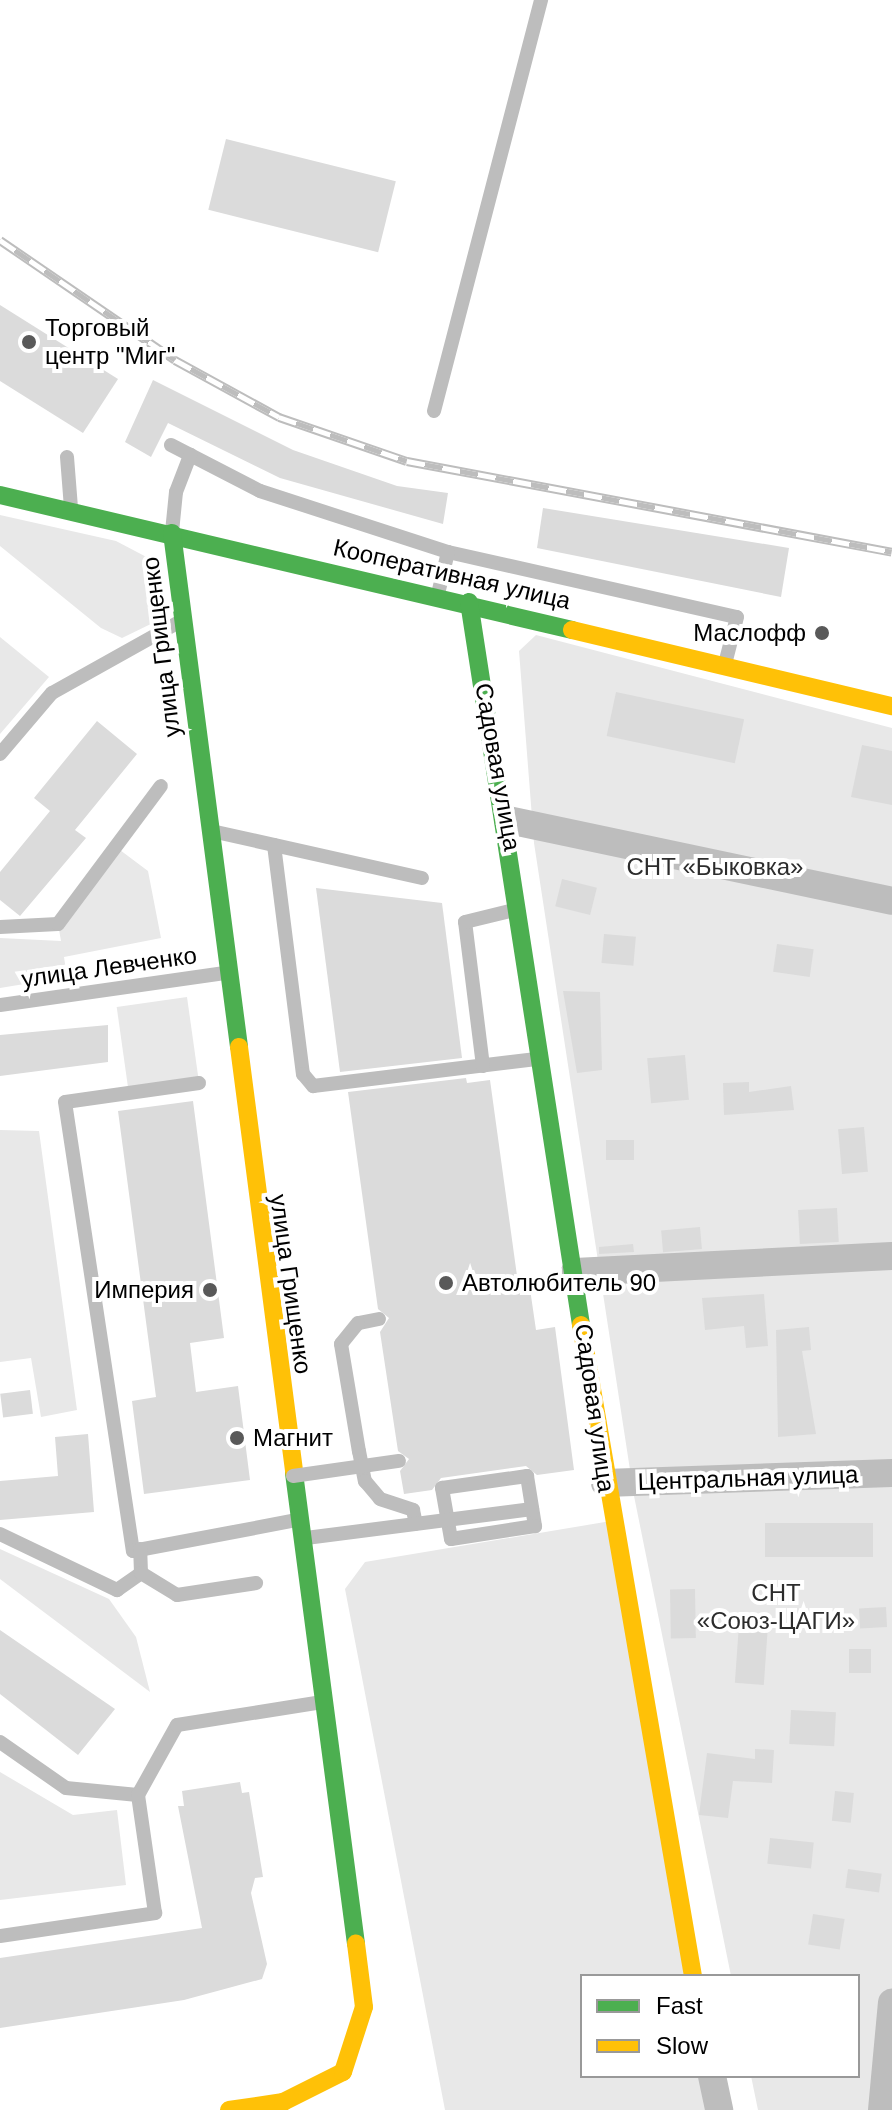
<!DOCTYPE html>
<html>
<head>
<meta charset="utf-8">
<style>
	body { margin:0 }
	#map { position:relative; width:892px; height:2110px; overflow:hidden; background:#fff; font-family:Helvetica,sans-serif }
	div>[style] { position:absolute }
	[style*='--x'] { left:calc(var(--x)*1px); top:calc(var(--y)*1px); width:calc(var(--w)*1px); rotate:calc(var(--a)*1deg) }
	.green>* { inset:0; background:#e8e8e8; transform-origin:0 0 }
	.building>* { inset:0; background:#dbdbdb; transform-origin:0 0 }
	.lane>* { height:14px; margin:-7px; padding:0 7px; transform-origin:7px; border-radius:7px; background:#bdbdbd }
	.street>* { height:28px; margin:-14px; padding:0 14px; transform-origin:14px; border-radius:14px; background:#bdbdbd }
	.fast>* { height:18px; margin:-9px; padding:0 9px; transform-origin:9px; border-radius:9px; background:#4caf50 }
	.slow>* { height:18px; margin:-9px; padding:0 9px; transform-origin:9px; border-radius:9px; background:#ffc107 }
	.rail>* { height:9px; margin-top:-4.5px; transform-origin:0; background:repeating-linear-gradient(90deg,#fff 0 18px,#bdbdbd 0 36px); box-sizing:border-box; border-block:2px solid #bdbdbd }
	.lane-bridge>* { height:14px; margin:-7px; padding:0 7px; transform-origin:7px; border-radius:7px; background:#bdbdbd }
	.dots>* { width:22px; height:22px; translate:-50% -50%; box-sizing:border-box; border:4px solid #fff; border-radius:50% }
	span { translate:-50% -50%; white-space:nowrap; text-align:center; line-height:1.15; -webkit-text-stroke:8px #fff; paint-order:stroke }
	.poi-label { font-size:24px; color:#000 }
	.left { translate:0 -50%; text-align:left }
	.right { translate:-100% -50%; text-align:right }
	.street-label { font-size:24px; color:#000 }
	.park-label { font-size:24px; color:#2c2c2c }
	.legend { position:absolute; left:580px; top:1974px; width:280px; height:104px; box-sizing:border-box; background:#fff; border:2px solid #999; margin:0; padding:10px 14px; list-style:none; font-size:24px; color:#000 }
	.legend li { display:flex; align-items:center; gap:16px; height:40px }
	.legend b { width:40px; border:2px solid #999 }
</style>
</head>
<body>
<div id="map">
	<div class="green">
		<div style="clip-path:polygon(0 515px,116px 541px,156px 562px,157px 621px,122px 638px,101px 628px,0 546px)"></div>
		<div style="clip-path:polygon(536px 635px,892px 728px,892px 2110px,758px 2110px,751px 2076px,858px 2076px,858px 1976px,731px 1976px,634px 1496px,534px 843px,519px 651px)"></div>
		<div style="clip-path:polygon(0 637px,49px 677px,0 734px)"></div>
		<div style="clip-path:polygon(116px 847px,148px 871px,161px 938px,64px 957px,67px 977px,0 988px,0 938px,61px 941px,58px 924px)"></div>
		<div style="left:187px;top:997px;width:87px;height:71px;rotate:82deg"></div>
		<div style="clip-path:polygon(0 1130px,39px 1131px,77px 1410px,41px 1417px,31px 1358px,0 1362px)"></div>
		<div style="clip-path:polygon(611px 1521px,693px 1976px,582px 1976px,582px 2076px,712px 2076px,719px 2110px,445px 2110px,345px 1589px,365px 1562px)"></div>
		<div style="clip-path:polygon(0 1549px,109px 1599px,136px 1637px,150px 1692px,0 1579px)"></div>
		<div style="clip-path:polygon(0 1772px,73px 1815px,117px 1810px,126px 1885px,0 1900px)"></div>
	</div>
	<div class="building">
		<div style="left:226px;top:139px;width:175px;height:73px;rotate:14deg"></div>
		<div style="clip-path:polygon(0 305px,118px 379px,83px 433px,0 381px)"></div>
		<div style="clip-path:polygon(153px 380px,293px 450px,397px 486px,448px 493px,443px 524px,280px 478px,168px 423px,151px 457px,125px 442px)"></div>
		<div style="clip-path:polygon(543px 508px,789px 548px,781px 597px,537px 548px)"></div>
		<div style="left:616px;top:692px;width:131px;height:45px;rotate:12deg"></div>
		<div style="clip-path:polygon(97px 721px,137px 754px,75px 830px,86px 838px,20px 916px,0 900px,0 872px,50px 811px,34px 798px)"></div>
		<div style="clip-path:polygon(862px 745px,892px 751px,892px 805px,851px 797px)"></div>
		<div style="left:562px;top:879px;width:36px;height:28px;rotate:14deg"></div>
		<div style="clip-path:polygon(316px 888px,442px 903px,462px 1058px,340px 1072px)"></div>
		<div style="left:604px;top:934px;width:32px;height:29px;rotate:5deg"></div>
		<div style="left:777px;top:944px;width:37px;height:28px;rotate:8deg"></div>
		<div style="clip-path:polygon(563px 991px,600px 992px,602px 1070px,577px 1073px)"></div>
		<div style="clip-path:polygon(108px 1025px,108px 1062px,0 1076px,0 1035px)"></div>
		<div style="left:685px;top:1055px;width:45px;height:38px;rotate:85deg"></div>
		<div style="clip-path:polygon(466px 1078px,467px 1083px,490px 1080px,518px 1283px,529px 1282px,536px 1330px,555px 1327px,574px 1470px,537px 1475px,526px 1466px,441px 1478px,432px 1490px,404px 1494px,400px 1471px,409px 1459px,398px 1451px,380px 1332px,389px 1318px,378px 1309px,348px 1092px)"></div>
		<div style="clip-path:polygon(749px 1082px,749px 1092px,791px 1086px,794px 1110px,724px 1115px,723px 1083px)"></div>
		<div style="clip-path:polygon(193px 1101px,224px 1338px,190px 1343px,196px 1392px,238px 1386px,250px 1480px,144px 1494px,132px 1401px,156px 1397px,118px 1111px)"></div>
		<div style="left:864px;top:1127px;width:45px;height:26px;rotate:85deg"></div>
		<div style="left:606px;top:1140px;width:28px;height:20px"></div>
		<div style="left:837px;top:1208px;width:34px;height:39px;rotate:87deg"></div>
		<div style="left:700px;top:1227px;width:22px;height:39px;rotate:85deg"></div>
		<div style="clip-path:polygon(633px 1244px,634px 1252px,599px 1254px,599px 1247px)"></div>
		<div style="clip-path:polygon(764px 1294px,768px 1346px,746px 1348px,744px 1326px,705px 1330px,702px 1298px)"></div>
		<div style="clip-path:polygon(809px 1327px,811px 1350px,802px 1351px,816px 1434px,778px 1437px,776px 1330px)"></div>
		<div style="left:30px;top:1390px;width:24px;height:30px;rotate:83deg"></div>
		<div style="clip-path:polygon(88px 1434px,94px 1512px,0 1520px,0 1481px,58px 1476px,55px 1437px)"></div>
		<div style="left:873px;top:1523px;width:34px;height:108px;rotate:90deg"></div>
		<div style="left:695px;top:1589px;width:49px;height:25px;rotate:89deg"></div>
		<div style="left:886px;top:1607px;width:20px;height:27px;rotate:87deg"></div>
		<div style="left:739px;top:1624px;width:29px;height:59px;rotate:4deg"></div>
		<div style="clip-path:polygon(0 1630px,115px 1709px,78px 1755px,0 1694px)"></div>
		<div style="left:871px;top:1649px;width:24px;height:22px;rotate:90deg"></div>
		<div style="left:791px;top:1710px;width:45px;height:34px;rotate:3deg"></div>
		<div style="clip-path:polygon(755px 1749px,774px 1750px,772px 1783px,733px 1781px,728px 1818px,699px 1815px,707px 1753px,755px 1759px)"></div>
		<div style="clip-path:polygon(240px 1782px,242px 1793px,249px 1792px,263px 1877px,255px 1878px,251px 1893px,267px 1964px,262px 1979px,184px 2000px,0 2028px,0 1958px,202px 1928px,178px 1806px,184px 1806px,182px 1791px)"></div>
		<div style="left:835px;top:1791px;width:19px;height:30px;rotate:6deg"></div>
		<div style="left:770px;top:1838px;width:44px;height:26px;rotate:6deg"></div>
		<div style="left:848px;top:1869px;width:34px;height:19px;rotate:8deg"></div>
		<div style="left:813px;top:1914px;width:32px;height:31px;rotate:9deg"></div>
	</div>
	<div class="lane">
		<div style="--x:434;--y:411;--w:425;--a:-75.4"></div>
		<div style="--x:171;--y:445;--w:100;--a:27.3"></div>
		<div style="--x:260;--y:491;--w:198;--a:18"></div>
		<div style="--x:448;--y:552;--w:296;--a:12.7"></div>
		<div style="--x:737;--y:617;--w:49;--a:104.3"></div>
		<div style="--x:67;--y:457;--w:51;--a:85.5"></div>
		<div style="--x:172;--y:532;--w:40;--a:-84.3"></div>
		<div style="--x:176;--y:492;--w:40;--a:-69"></div>
		<div style="--x:438;--y:594;--w:43;--a:-76.6"></div>
		<div style="--x:0;--y:754;--w:80;--a:-49.6"></div>
		<div style="--x:52;--y:693;--w:145;--a:-29.2"></div>
		<div style="--x:216;--y:832;--w:211;--a:12.6"></div>
		<div style="--x:274;--y:845;--w:231;--a:82.8"></div>
		<div style="--x:303;--y:1074;--w:16;--a:50"></div>
		<div style="--x:313;--y:1086;--w:225;--a:-6.9"></div>
		<div style="--x:0;--y:927;--w:58;--a:-3"></div>
		<div style="--x:58;--y:924;--w:172;--a:-53.3"></div>
		<div style="--x:0;--y:1005;--w:227;--a:-8.1"></div>
		<div style="--x:483;--y:1066;--w:145;--a:-97.1"></div>
		<div style="--x:465;--y:922;--w:50;--a:-13.8"></div>
		<div style="--x:199;--y:1083;--w:135;--a:171.9"></div>
		<div style="--x:65;--y:1102;--w:454;--a:81.4"></div>
		<div style="--x:133;--y:1551;--w:167;--a:-10.7"></div>
		<div style="--x:379;--y:1319;--w:21;--a:169"></div>
		<div style="--x:358;--y:1323;--w:27;--a:129"></div>
		<div style="--x:341;--y:1344;--w:109;--a:80.5"></div>
		<div style="--x:359;--y:1451;--w:31;--a:79"></div>
		<div style="--x:365;--y:1481;--w:23;--a:50"></div>
		<div style="--x:380;--y:1499;--w:35;--a:18"></div>
		<div style="--x:413;--y:1510;--w:14;--a:78"></div>
		<div style="--x:527;--y:1476;--w:51;--a:80.9"></div>
		<div style="--x:535;--y:1526;--w:85;--a:171.2"></div>
		<div style="--x:451;--y:1539;--w:52;--a:-100"></div>
		<div style="--x:442;--y:1488;--w:86;--a:-8"></div>
		<div style="--x:0;--y:1534;--w:130;--a:25.6"></div>
		<div style="--x:117;--y:1590;--w:29;--a:-35"></div>
		<div style="--x:141;--y:1573;--w:24;--a:-92"></div>
		<div style="--x:306;--y:1538;--w:228;--a:-7.3"></div>
		<div style="--x:141;--y:1573;--w:42;--a:31.4"></div>
		<div style="--x:177;--y:1595;--w:80;--a:-8.6"></div>
		<div style="--x:0;--y:1742;--w:80;--a:34.9"></div>
		<div style="--x:66;--y:1788;--w:72;--a:5.6"></div>
		<div style="--x:0;--y:1936;--w:157;--a:-8.4"></div>
		<div style="--x:155;--y:1913;--w:119;--a:-98.2"></div>
		<div style="--x:138;--y:1795;--w:80;--a:-60.9"></div>
		<div style="--x:177;--y:1725;--w:147;--a:-9"></div>
	</div>
	<div class="street">
		<div style="--x:508;--y:820;--w:392;--a:11.9"></div>
		<div style="--x:575;--y:1272;--w:317;--a:-2.9"></div>
		<div style="--x:605;--y:1483;--w:287;--a:-2"></div>
		<div style="--x:712;--y:2076;--w:35;--a:78"></div>
		<div style="--x:882;--y:2110;--w:108;--a:-84.7"></div>
	</div>
	<div class="fast">
		<div style="--x:0;--y:495;--w:588;--a:13.28"></div>
		<div style="--x:172;--y:533;--w:518;--a:82.57"></div>
		<div style="--x:469;--y:602;--w:732;--a:81.19"></div>
		<div style="--x:294;--y:1473;--w:475;--a:82.5"></div>
	</div>
	<div class="slow">
		<div style="--x:572;--y:630;--w:329;--a:13.4"></div>
		<div style="--x:239;--y:1047;--w:430;--a:82.6"></div>
		<div style="--x:581;--y:1325;--w:661;--a:80.24"></div>
		<div style="--x:229;--y:2110;--w:55;--a:-8.4"></div>
		<div style="--x:283;--y:2102;--w:67;--a:-26.6"></div>
		<div style="--x:343;--y:2072;--w:68;--a:-72.1"></div>
		<div style="--x:364;--y:2007;--w:64;--a:-97.2"></div>
	</div>
	<div class="rail">
		<div style="--x:0;--y:240;--w:212;--a:34.4"></div>
		<div style="--x:175;--y:360;--w:119;--a:28.7"></div>
		<div style="--x:279;--y:417;--w:135;--a:19"></div>
		<div style="--x:407;--y:461;--w:493;--a:10.6"></div>
	</div>
	<div class="lane-bridge">
		<div style="--x:293;--y:1476;--w:107;--a:-8.1"></div>
	</div>
	<div class="dots">
		<div style="left:29px;top:342px;background:#595959"></div>
		<div style="left:822px;top:633px;background:#595959"></div>
		<div style="left:446px;top:1283px;background:#595959"></div>
		<div style="left:210px;top:1290px;background:#595959"></div>
		<div style="left:237px;top:1438px;background:#595959"></div>
	</div>
	<div class="poi-label">
		<span class="left" style="left:45px;top:342px">Торговый<br>центр "Миг"</span>
		<span class="right" style="left:806px;top:633px">Маслофф</span>
		<span class="left" style="left:462px;top:1283px">Автолюбитель 90</span>
		<span class="right" style="left:194px;top:1290px">Империя</span>
		<span class="left" style="left:253px;top:1438px">Магнит</span>
	</div>
	<div class="street-label">
		<span style="left:452px;top:574px;rotate:13deg">Кооперативная улица</span>
		<span style="left:161px;top:647px;rotate:-97deg">улица Грищенко</span>
		<span style="left:498px;top:767px;rotate:80deg">Садовая улица</span>
		<span style="left:109px;top:967px;rotate:-8deg">улица Левченко</span>
		<span style="left:291px;top:1284px;rotate:82deg">улица Грищенко</span>
		<span style="left:595px;top:1408px;rotate:82deg">Садовая улица</span>
		<span style="left:748px;top:1478px;rotate:-2deg">Центральная улица</span>
	</div>
	<div class="park-label">
		<span style="left:715px;top:867px">СНТ «Быковка»</span>
		<span style="left:776px;top:1607px">СНТ<br>«Союз-ЦАГИ»</span>
	</div>
	<ul class="legend">
	<li><b style="height:10px;background:#4caf50"></b>Fast</li>
	<li><b style="height:10px;background:#ffc107"></b>Slow</li>
	</ul>
</div>
</body>
</html>
